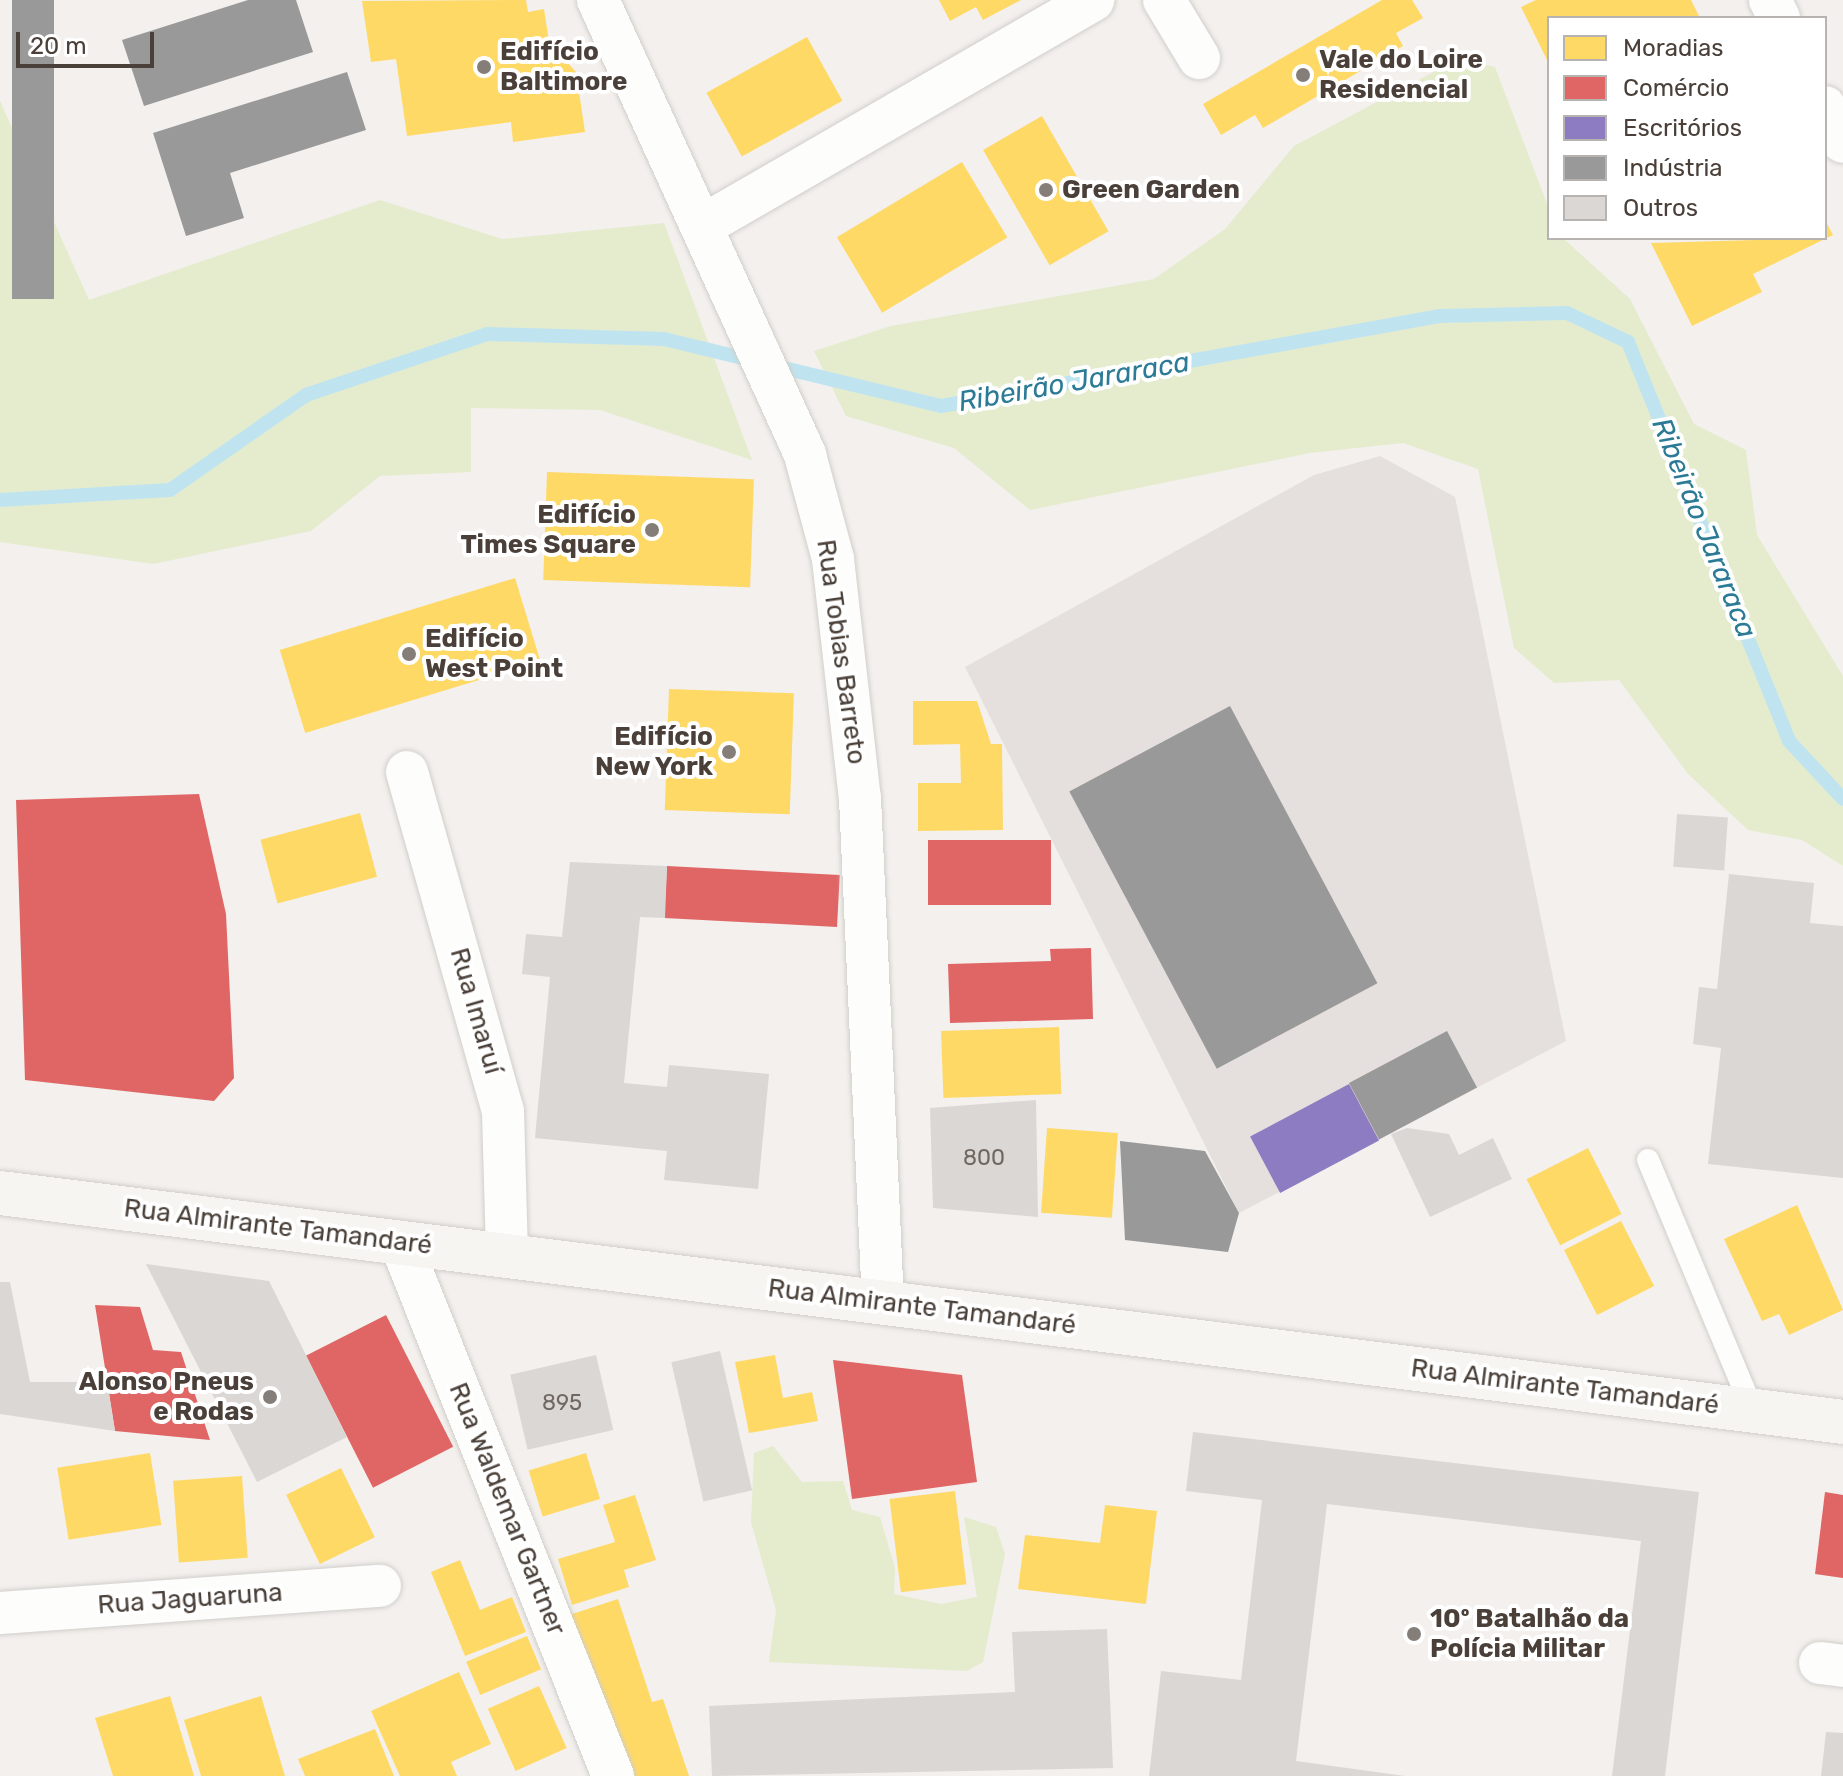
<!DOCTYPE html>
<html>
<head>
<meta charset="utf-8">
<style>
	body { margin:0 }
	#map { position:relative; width:1843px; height:1776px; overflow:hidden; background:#f3f0ed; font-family:Rubik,sans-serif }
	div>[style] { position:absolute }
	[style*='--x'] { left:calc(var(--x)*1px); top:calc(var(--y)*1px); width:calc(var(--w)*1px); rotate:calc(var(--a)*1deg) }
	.industrial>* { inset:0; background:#e5e0dd }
	.green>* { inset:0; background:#e5ecce }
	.homes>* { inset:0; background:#ffd966; transform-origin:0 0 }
	.shops>* { inset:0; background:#e06666; transform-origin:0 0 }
	.offices>* { inset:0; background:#8e7cc3; transform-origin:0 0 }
	.industry>* { inset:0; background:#999; transform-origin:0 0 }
	.stream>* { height:14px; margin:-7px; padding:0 7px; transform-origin:7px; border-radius:7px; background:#bfe4f0 }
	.building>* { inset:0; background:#dbd7d4; transform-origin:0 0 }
	.roads { filter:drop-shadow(0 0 2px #d1cecb) drop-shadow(0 0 2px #d1cecb) }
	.lane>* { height:22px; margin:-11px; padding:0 11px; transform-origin:11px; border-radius:11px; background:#fdfdfc }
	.street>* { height:42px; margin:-21px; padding:0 21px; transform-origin:21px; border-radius:21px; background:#fdfdfc }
	.secondary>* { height:44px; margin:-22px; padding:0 22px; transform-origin:22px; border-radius:22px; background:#f7f5f1 }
	.dots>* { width:22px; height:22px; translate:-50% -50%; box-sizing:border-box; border:4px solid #fff; border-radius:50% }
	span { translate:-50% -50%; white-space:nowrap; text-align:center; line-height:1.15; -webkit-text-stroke:8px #fff; paint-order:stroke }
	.number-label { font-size:22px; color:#706761 }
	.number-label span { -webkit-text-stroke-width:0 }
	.poi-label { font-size:26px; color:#4a4039; font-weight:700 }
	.left { translate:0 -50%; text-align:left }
	.right { translate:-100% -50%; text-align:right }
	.street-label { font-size:26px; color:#4a4039 }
	.water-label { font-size:28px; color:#2b7b96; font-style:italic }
	.legend { position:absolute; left:1547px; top:16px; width:280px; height:224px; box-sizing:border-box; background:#fff; border:2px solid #b7b3b0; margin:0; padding:10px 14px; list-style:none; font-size:24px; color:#4a4039 }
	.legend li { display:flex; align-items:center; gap:16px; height:40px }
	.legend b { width:40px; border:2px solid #b7b3b0 }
	.scale { position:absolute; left:16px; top:32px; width:138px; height:36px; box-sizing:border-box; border:4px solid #4a4039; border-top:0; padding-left:10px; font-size:24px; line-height:28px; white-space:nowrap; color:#4a4039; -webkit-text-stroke:6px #fff; paint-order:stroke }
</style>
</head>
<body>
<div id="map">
	<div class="industrial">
		<div style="clip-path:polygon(1380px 456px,1455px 497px,1566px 1041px,1239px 1213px,965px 667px,1314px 475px)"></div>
	</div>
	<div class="green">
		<div style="clip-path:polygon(1458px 59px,1495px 67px,1549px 209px,1549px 238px,1563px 238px,1630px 299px,1694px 424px,1746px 450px,1757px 535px,1843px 676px,1843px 866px,1802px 840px,1748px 830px,1688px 774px,1619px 680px,1554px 683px,1514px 648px,1478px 469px,1403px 443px,1310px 453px,1030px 510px,954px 448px,846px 416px,814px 351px,891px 326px,1154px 279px,1225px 229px,1294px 146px)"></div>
		<div style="clip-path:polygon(0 101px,89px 300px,380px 200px,502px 239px,664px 223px,752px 460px,600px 410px,471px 408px,471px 472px,380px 476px,311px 531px,153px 564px,0 542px)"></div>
		<div style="clip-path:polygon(773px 1446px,802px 1482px,843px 1481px,852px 1510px,880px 1517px,895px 1568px,894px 1594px,941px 1604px,977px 1597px,964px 1517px,996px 1527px,1005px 1554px,983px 1662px,967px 1671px,769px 1662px,776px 1610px,751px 1522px,754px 1453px)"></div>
	</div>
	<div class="homes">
		<div style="clip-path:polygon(526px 0,528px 12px,544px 9px,551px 55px,559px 53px,576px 72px,585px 132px,513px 142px,511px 122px,407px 136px,396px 59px,371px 62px,362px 1px)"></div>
		<div style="clip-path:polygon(939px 0,1021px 0,983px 20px,976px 7px,950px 21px)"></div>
		<div style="clip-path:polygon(1382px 0,1412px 0,1423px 18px,1396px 33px,1403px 46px,1263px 128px,1255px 115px,1221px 135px,1203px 104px)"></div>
		<div style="clip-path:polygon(1536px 0,1691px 0,1700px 18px,1549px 18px,1549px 64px,1521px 7px)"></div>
		<div style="left:807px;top:37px;width:73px;height:115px;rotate:61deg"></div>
		<div style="left:1042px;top:116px;width:133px;height:68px;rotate:60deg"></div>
		<div style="left:962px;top:162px;width:88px;height:146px;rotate:59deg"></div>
		<div style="clip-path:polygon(1825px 220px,1833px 235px,1753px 274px,1762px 292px,1692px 326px,1651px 243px,1825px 238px)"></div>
		<div style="left:547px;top:472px;width:207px;height:108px;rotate:2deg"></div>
		<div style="left:515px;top:578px;width:87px;height:246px;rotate:73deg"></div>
		<div style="left:669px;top:689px;width:125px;height:121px;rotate:2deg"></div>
		<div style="clip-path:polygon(913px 701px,977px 701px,991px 744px,1002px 744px,1003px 830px,918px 831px,918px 783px,961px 783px,960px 744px,913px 745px)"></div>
		<div style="left:360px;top:813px;width:66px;height:103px;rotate:75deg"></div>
		<div style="left:1059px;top:1027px;width:67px;height:118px;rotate:88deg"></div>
		<div style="left:1047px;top:1128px;width:71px;height:85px;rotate:4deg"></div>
		<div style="left:1588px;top:1148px;width:74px;height:69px;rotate:63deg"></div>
		<div style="clip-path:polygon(1797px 1205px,1843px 1310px,1789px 1335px,1779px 1314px,1762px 1321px,1724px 1239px)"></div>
		<div style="left:1621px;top:1221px;width:73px;height:64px;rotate:63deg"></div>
		<div style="clip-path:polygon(775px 1355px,783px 1398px,812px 1392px,818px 1421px,749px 1433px,735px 1362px)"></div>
		<div style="left:150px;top:1453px;width:73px;height:94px;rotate:81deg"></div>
		<div style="left:586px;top:1453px;width:48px;height:60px;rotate:73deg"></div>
		<div style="left:341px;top:1468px;width:77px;height:61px;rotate:64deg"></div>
		<div style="left:242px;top:1476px;width:82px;height:69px;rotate:86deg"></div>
		<div style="left:955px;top:1491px;width:94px;height:66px;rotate:83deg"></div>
		<div style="clip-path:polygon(635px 1495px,656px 1560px,624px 1570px,629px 1587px,572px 1605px,558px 1559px,615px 1542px,603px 1505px)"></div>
		<div style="clip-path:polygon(1105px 1505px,1157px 1511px,1146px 1604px,1018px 1589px,1025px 1535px,1100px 1543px)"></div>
		<div style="clip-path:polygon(460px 1560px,480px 1610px,512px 1597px,526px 1632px,465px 1656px,431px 1572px)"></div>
		<div style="clip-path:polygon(618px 1599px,652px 1702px,663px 1699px,689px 1776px,634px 1776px,584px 1645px,579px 1646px,569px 1615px)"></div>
		<div style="left:527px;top:1636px;width:36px;height:66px;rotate:67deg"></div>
		<div style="clip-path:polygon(459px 1672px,491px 1744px,451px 1762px,457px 1776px,400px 1776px,371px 1711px)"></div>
		<div style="left:539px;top:1686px;width:68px;height:56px;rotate:66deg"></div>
		<div style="clip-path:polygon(170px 1696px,194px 1776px,113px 1776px,95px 1718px)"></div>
		<div style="clip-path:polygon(261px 1696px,285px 1776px,201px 1776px,184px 1720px)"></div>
		<div style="clip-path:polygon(375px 1729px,394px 1776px,305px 1776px,298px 1759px)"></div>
	</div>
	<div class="shops">
		<div style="clip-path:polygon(199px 794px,226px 914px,234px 1078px,214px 1101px,25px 1080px,16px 800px)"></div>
		<div style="left:928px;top:840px;width:123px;height:65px"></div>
		<div style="left:667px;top:866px;width:173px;height:52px;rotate:3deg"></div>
		<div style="clip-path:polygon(1091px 948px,1093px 1019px,950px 1023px,948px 964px,1051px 961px,1050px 949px)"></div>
		<div style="clip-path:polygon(95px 1305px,140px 1307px,153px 1350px,181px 1352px,210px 1440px,115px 1431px)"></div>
		<div style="left:386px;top:1315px;width:148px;height:90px;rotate:63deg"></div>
		<div style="clip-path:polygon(833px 1360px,962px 1375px,977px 1482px,852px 1499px)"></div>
		<div style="clip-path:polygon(1825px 1492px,1843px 1495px,1843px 1578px,1815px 1574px)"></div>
	</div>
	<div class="offices">
		<div style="left:1349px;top:1084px;width:64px;height:112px;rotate:62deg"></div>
	</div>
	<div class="industry">
		<div style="left:12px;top:0;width:42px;height:299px"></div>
		<div style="clip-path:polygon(248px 0,296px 0,313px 52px,144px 106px,122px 40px)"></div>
		<div style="clip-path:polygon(347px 72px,366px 130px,230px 173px,244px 218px,186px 236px,153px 133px)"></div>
		<div style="left:1230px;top:706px;width:314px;height:182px;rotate:62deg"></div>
		<div style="left:1447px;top:1031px;width:64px;height:111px;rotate:62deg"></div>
		<div style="clip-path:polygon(1120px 1141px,1205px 1151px,1239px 1213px,1228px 1252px,1125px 1240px)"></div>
	</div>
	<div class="stream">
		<div style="--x:0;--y:500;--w:170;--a:-3.4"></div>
		<div style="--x:170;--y:490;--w:166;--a:-34.9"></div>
		<div style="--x:306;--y:395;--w:191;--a:-18.6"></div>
		<div style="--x:487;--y:334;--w:177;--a:1.6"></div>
		<div style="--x:664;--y:339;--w:285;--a:13.6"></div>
		<div style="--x:941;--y:406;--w:506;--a:-10.24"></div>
		<div style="--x:1439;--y:316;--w:128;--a:-1.3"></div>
		<div style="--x:1567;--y:313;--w:68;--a:25.4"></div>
		<div style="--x:1628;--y:342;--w:430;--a:68"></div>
		<div style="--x:1789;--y:741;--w:79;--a:47"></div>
	</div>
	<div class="building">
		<div style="left:1677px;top:814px;width:51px;height:53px;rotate:4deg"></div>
		<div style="clip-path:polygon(570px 862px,667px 866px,665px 918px,640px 917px,624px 1083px,667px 1087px,669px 1065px,769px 1074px,758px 1189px,664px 1180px,667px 1151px,535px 1138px,550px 977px,522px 974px,526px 934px,562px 937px)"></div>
		<div style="clip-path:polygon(1729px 874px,1814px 883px,1810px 923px,1843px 926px,1843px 1178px,1708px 1164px,1721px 1048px,1693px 1044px,1699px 987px,1717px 989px)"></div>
		<div style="clip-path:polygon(1036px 1100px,1038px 1217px,933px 1208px,930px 1108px)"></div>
		<div style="clip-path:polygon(1407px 1128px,1449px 1134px,1459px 1155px,1493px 1138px,1512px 1179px,1430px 1217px,1391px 1134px)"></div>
		<div style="clip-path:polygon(146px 1264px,269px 1281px,347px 1437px,257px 1482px)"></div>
		<div style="clip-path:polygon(0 1282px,10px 1282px,30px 1382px,107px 1382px,115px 1431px,0 1414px)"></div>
		<div style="left:720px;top:1351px;width:143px;height:50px;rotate:77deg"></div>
		<div style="left:596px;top:1355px;width:77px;height:88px;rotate:77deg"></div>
		<div style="clip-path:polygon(1193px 1432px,1699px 1492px,1665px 1776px,1612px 1776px,1641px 1541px,1327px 1504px,1296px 1761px,1405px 1776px,1149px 1776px,1161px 1671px,1241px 1680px,1262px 1500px,1186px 1491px)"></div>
		<div style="clip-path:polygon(1107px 1629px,1113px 1768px,712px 1776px,709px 1706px,1015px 1692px,1012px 1632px)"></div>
		<div style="clip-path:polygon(1826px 1732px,1843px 1733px,1843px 1776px,1821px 1776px)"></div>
	</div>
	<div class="roads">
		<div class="lane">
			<div style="--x:1648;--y:1160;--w:272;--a:67.3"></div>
		</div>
		<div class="street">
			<div style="--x:598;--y:0;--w:500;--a:65.5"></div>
			<div style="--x:805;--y:455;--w:108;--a:74.9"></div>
			<div style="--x:833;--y:559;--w:241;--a:83.6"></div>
			<div style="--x:860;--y:798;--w:505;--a:87.39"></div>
			<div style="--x:1164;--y:0;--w:68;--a:58.9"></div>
			<div style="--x:1770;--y:0;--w:20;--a:63"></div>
			<div style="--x:1825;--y:107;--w:39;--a:63"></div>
			<div style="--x:702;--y:226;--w:452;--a:-30"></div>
			<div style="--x:407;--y:772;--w:352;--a:74.2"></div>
			<div style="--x:503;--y:1111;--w:144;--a:88.4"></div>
			<div style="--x:400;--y:1242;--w:575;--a:68.25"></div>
			<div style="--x:0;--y:1613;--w:381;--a:-4.1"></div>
			<div style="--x:1820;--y:1663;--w:23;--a:7"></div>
		</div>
		<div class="secondary">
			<div style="--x:0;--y:1193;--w:1857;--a:7.08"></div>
		</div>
	</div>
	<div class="dots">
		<div style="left:484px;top:67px;background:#857e78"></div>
		<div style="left:1303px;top:75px;background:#857e78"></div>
		<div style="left:1046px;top:190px;background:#857e78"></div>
		<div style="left:652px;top:530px;background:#857e78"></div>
		<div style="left:409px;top:654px;background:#857e78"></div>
		<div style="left:729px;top:752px;background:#857e78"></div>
		<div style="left:270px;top:1397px;background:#857e78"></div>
		<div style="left:1414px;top:1634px;background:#857e78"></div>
	</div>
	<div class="number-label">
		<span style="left:984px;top:1158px">800</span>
		<span style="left:562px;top:1403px">895</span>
	</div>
	<div class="poi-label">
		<span class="left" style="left:500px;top:67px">Edifício<br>Baltimore</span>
		<span class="left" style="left:1319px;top:75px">Vale do Loire<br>Residencial</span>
		<span class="left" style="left:1062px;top:190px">Green Garden</span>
		<span class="right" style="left:636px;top:530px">Edifício<br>Times Square</span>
		<span class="left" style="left:425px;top:654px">Edifício<br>West Point</span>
		<span class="right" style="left:713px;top:752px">Edifício<br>New York</span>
		<span class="right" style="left:254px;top:1397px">Alonso Pneus<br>e Rodas</span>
		<span class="left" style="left:1430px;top:1634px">10º Batalhão da<br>Polícia Militar</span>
	</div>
	<div class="street-label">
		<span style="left:841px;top:652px;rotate:82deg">Rua Tobias Barreto</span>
		<span style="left:476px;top:1011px;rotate:74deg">Rua Imaruí</span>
		<span style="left:278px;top:1227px;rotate:7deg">Rua Almirante Tamandaré</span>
		<span style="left:922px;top:1307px;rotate:7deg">Rua Almirante Tamandaré</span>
		<span style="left:1565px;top:1387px;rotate:7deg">Rua Almirante Tamandaré</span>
		<span style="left:507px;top:1509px;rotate:68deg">Rua Waldemar Gartner</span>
		<span style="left:190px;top:1599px;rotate:-4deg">Rua Jaguaruna</span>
	</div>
	<div class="water-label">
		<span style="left:1074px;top:382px;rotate:-10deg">Ribeirão Jararaca</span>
		<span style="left:1704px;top:528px;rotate:68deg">Ribeirão Jararaca</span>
	</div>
	<ul class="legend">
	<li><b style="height:22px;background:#ffd966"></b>Moradias</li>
	<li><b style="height:22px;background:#e06666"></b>Comércio</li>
	<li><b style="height:22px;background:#8e7cc3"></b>Escritórios</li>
	<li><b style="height:22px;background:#999"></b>Indústria</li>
	<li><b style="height:22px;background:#dbd7d4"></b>Outros</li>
	</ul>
	<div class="scale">20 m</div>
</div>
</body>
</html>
